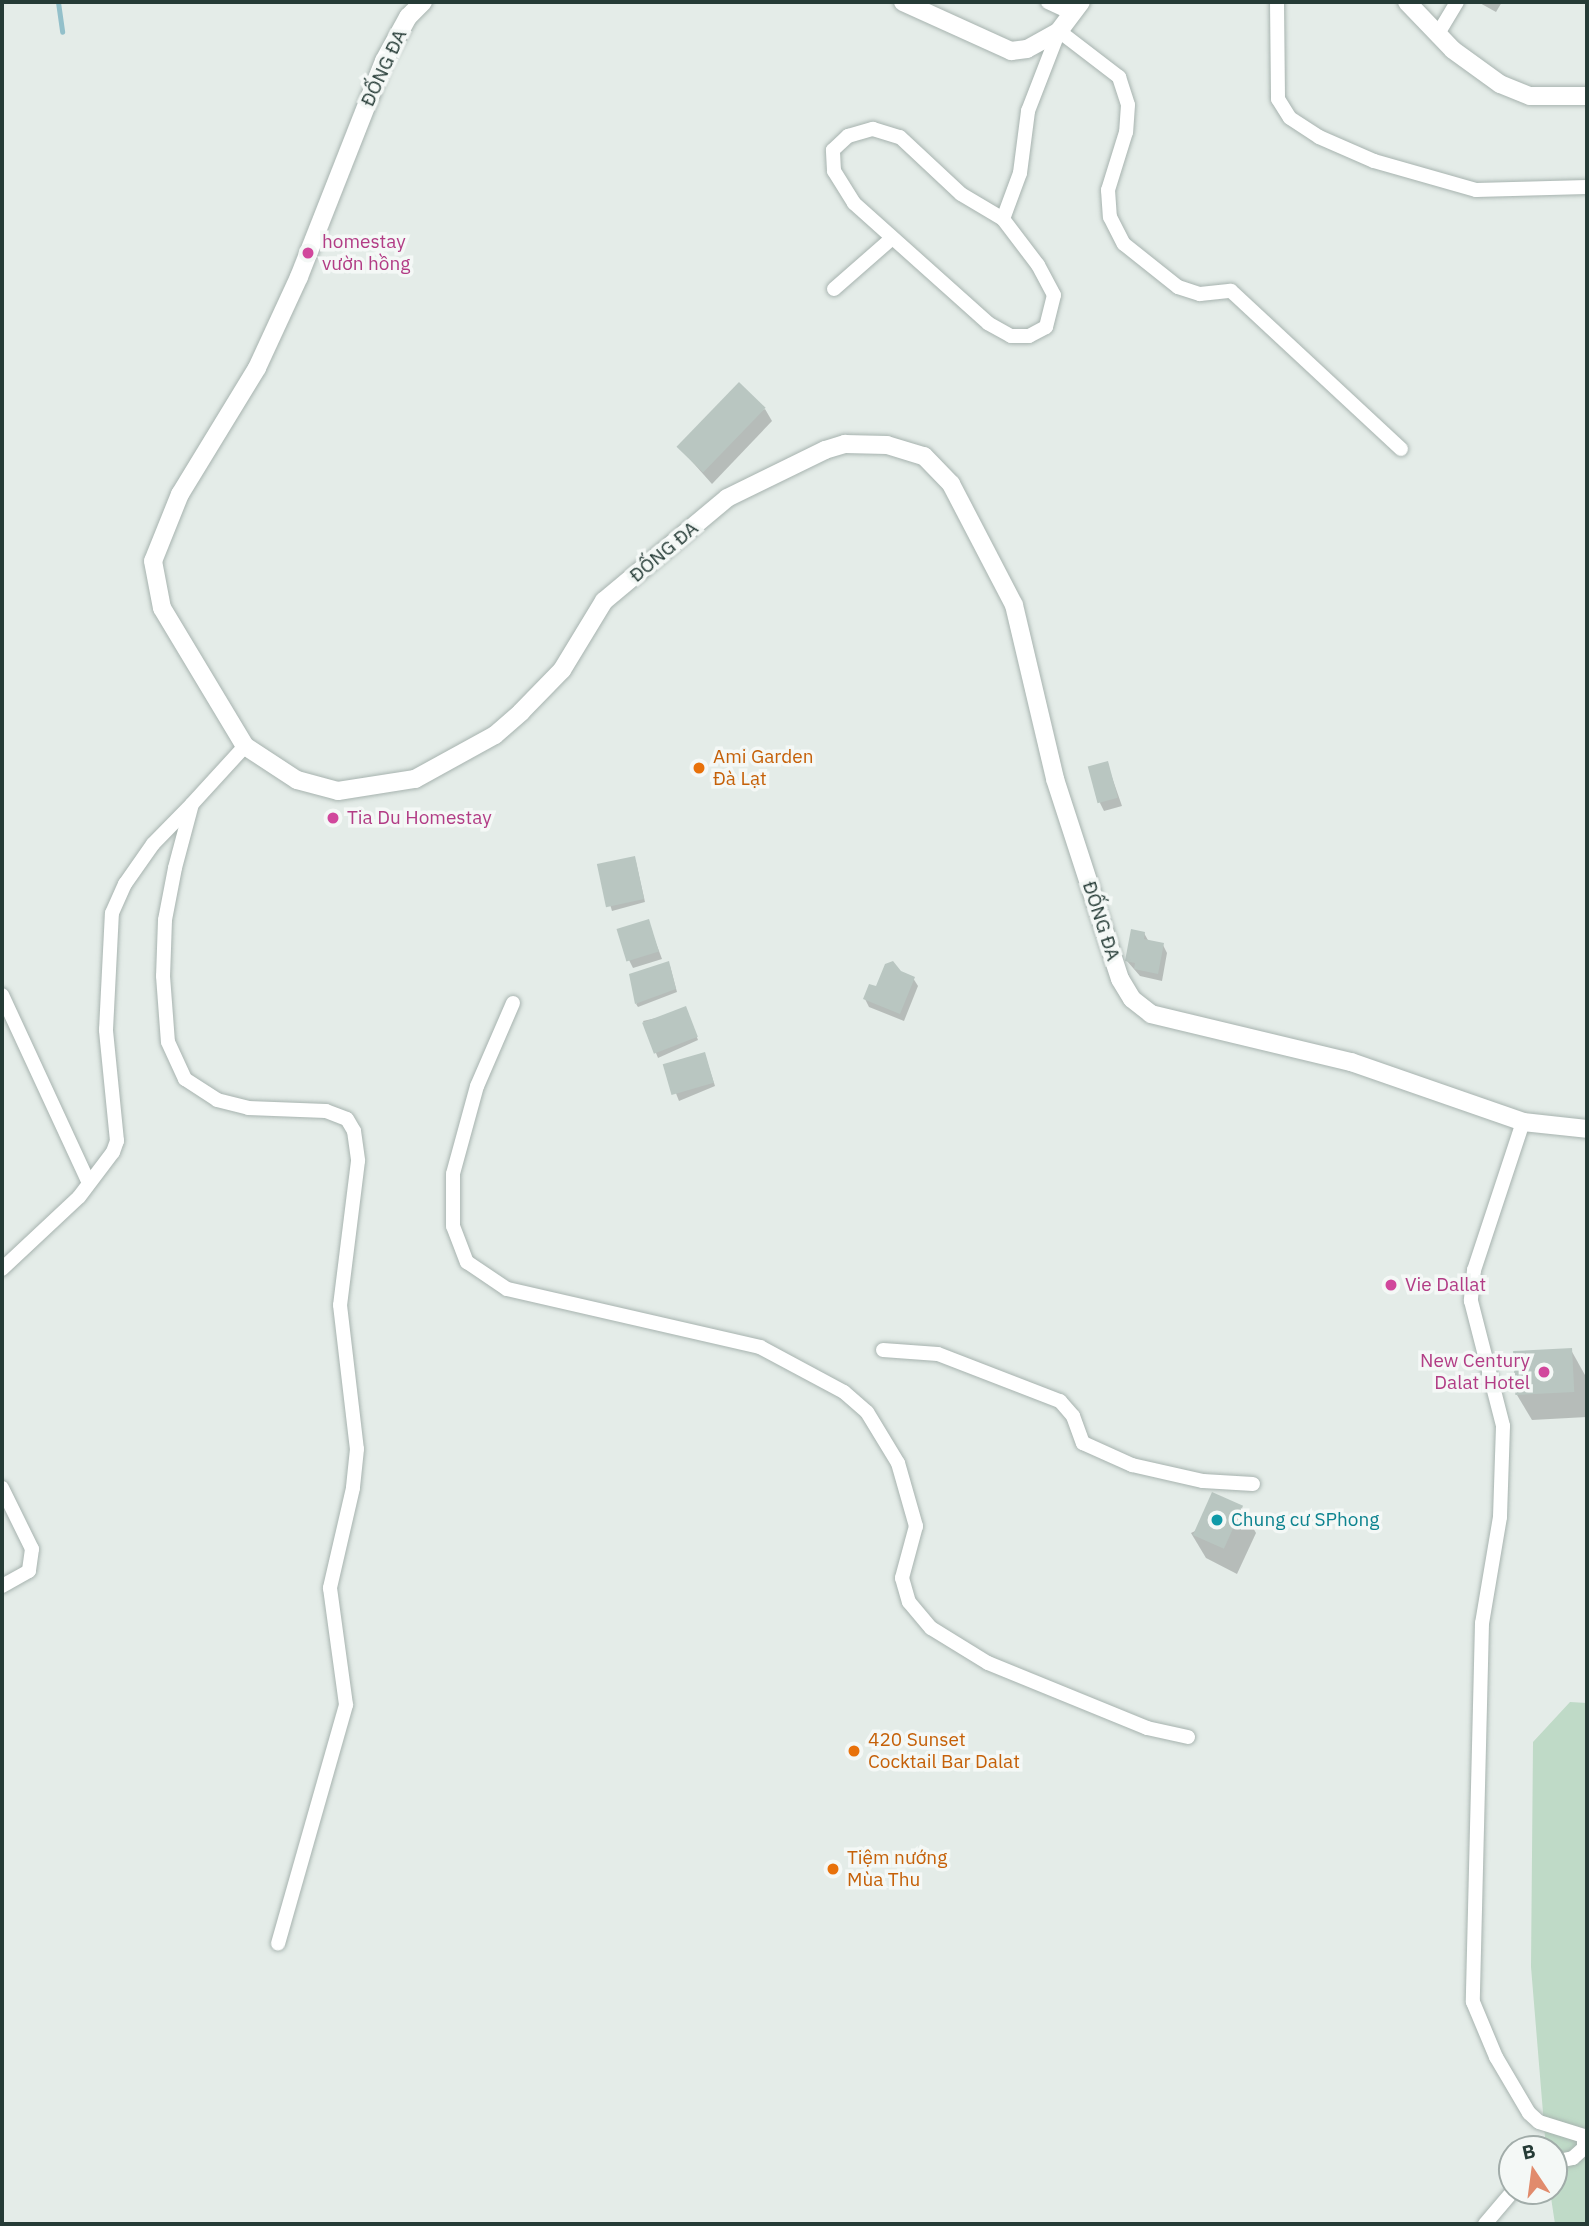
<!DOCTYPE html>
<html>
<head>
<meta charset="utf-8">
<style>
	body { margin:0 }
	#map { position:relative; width:1589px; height:2226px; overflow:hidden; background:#e4ece8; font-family:"IBM Plex Sans",sans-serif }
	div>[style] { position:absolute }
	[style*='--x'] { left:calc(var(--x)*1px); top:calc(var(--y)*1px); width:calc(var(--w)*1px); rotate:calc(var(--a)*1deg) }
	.green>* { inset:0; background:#bfdac7 }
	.shadow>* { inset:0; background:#0003 }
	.stream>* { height:5px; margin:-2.5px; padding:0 2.5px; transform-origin:2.5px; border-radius:2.5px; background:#93c0ca }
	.building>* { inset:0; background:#b9c6c1; transform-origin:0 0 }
	.roads { filter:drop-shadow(0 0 2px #a7b3af) drop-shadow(0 0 2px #a7b3af) }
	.minor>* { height:14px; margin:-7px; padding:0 7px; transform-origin:7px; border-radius:7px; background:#fff }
	.tertiary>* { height:18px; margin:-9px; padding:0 9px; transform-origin:9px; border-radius:9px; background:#fff }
	.dots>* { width:19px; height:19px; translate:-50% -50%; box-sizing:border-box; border:4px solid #f4f8f6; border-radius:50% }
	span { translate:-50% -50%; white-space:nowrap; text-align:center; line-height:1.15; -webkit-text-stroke:7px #f4f8f6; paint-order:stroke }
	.street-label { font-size:19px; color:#253b36 }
	.hotel-label { font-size:19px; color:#b23c85 }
	.left { translate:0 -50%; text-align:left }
	.right { translate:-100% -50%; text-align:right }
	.food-label { font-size:19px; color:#c56008 }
	.culture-label { font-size:19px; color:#0d838f }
	.frame { position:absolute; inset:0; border:4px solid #253b36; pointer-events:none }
	.north { position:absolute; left:1498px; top:2135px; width:70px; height:70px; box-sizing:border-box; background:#f4f8f6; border:2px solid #a1aca9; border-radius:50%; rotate:347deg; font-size:19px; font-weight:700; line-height:28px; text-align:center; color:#253b36 }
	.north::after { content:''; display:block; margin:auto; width:24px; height:32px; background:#e18b6c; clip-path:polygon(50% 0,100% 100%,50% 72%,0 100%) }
</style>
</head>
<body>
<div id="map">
	<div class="green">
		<div style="clip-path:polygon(1570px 1702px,1587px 1703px,1587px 2224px,1555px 2224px,1550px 2191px,1554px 2191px,1554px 2149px,1546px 2149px,1531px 1967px,1533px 1742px)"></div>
	</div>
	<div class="shadow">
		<div style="clip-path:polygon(1478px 2px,1502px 2px,1496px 12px)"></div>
		<div style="clip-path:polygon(765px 409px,772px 421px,712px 484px,679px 447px)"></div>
		<div style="clip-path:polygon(1107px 763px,1122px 806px,1104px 811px,1100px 803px)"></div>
		<div style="clip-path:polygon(636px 862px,645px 902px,612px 911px,599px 867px)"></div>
		<div style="clip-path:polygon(648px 922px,662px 959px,633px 968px,629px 960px)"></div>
		<div style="clip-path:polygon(1144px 933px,1149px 942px,1163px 945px,1167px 953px,1162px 981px,1140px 976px,1127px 961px)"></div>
		<div style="clip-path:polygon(670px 966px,677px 992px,638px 1007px,636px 1004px)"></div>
		<div style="clip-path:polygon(899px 972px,913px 978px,918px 986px,904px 1021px,869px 1007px,865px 999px)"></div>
		<div style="clip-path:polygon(687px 1011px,698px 1040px,658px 1058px,643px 1021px)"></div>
		<div style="clip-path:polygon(706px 1058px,715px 1086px,679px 1101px,666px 1068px)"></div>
		<div style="clip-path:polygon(1571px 1350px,1585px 1375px,1587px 1417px,1532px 1420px,1517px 1395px)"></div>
		<div style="clip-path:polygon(1242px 1508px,1256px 1533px,1237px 1574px,1206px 1558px,1191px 1533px)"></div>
	</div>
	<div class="stream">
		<div style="--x:58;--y:2;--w:30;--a:82"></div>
	</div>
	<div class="building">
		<div style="left:739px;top:382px;width:37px;height:90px;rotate:44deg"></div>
		<div style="left:1108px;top:761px;width:38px;height:21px;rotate:75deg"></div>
		<div style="left:635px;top:856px;width:44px;height:39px;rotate:78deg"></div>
		<div style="left:649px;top:919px;width:34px;height:34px;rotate:73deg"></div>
		<div style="clip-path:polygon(1131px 929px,1145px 932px,1144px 939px,1164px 943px,1158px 974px,1134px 969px,1135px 963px,1125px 961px)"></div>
		<div style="clip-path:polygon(669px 961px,676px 989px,635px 1004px,629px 974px)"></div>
		<div style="clip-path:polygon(893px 961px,901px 971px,915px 977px,900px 1014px,863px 999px,869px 984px,876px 986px,885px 964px)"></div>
		<div style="left:686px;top:1006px;width:33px;height:47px;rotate:69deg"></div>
		<div style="left:705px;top:1052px;width:32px;height:44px;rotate:74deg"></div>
		<div style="left:1572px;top:1348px;width:44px;height:59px;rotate:87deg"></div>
		<div style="left:1212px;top:1492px;width:34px;height:47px;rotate:24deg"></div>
	</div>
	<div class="roads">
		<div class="minor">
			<div style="--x:1048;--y:2;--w:26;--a:25"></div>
			<div style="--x:1277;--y:2;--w:97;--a:89.4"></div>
			<div style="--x:1278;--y:99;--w:22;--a:58"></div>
			<div style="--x:1290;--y:118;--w:35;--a:33"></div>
			<div style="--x:1319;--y:137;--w:60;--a:23.6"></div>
			<div style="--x:1374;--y:161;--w:106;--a:15.9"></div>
			<div style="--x:1476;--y:190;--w:111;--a:-1.5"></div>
			<div style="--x:1439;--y:32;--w:35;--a:-59"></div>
			<div style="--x:873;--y:129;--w:28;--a:17"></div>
			<div style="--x:900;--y:137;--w:83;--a:43.1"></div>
			<div style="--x:961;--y:194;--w:49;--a:30.8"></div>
			<div style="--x:1003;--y:219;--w:58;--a:52.7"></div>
			<div style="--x:1038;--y:265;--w:34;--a:62"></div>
			<div style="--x:1054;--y:295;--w:33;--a:104"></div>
			<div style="--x:1046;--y:327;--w:19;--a:152"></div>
			<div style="--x:1029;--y:336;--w:18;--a:180"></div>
			<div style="--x:1011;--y:336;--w:26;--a:-151"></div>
			<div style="--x:988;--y:323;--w:180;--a:-138.2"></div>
			<div style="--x:854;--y:203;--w:38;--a:-122"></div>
			<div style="--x:834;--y:171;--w:21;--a:-93"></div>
			<div style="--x:833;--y:150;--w:21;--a:-43"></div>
			<div style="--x:848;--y:136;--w:26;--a:-16"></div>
			<div style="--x:1003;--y:219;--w:49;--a:-69.7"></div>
			<div style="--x:1020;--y:173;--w:63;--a:-82.6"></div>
			<div style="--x:1028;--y:111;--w:86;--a:-68.8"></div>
			<div style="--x:1059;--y:31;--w:76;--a:37.5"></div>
			<div style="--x:1119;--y:77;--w:29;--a:72"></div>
			<div style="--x:1128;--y:105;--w:27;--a:94"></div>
			<div style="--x:1126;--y:132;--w:61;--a:107.2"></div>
			<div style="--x:1108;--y:190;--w:27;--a:86"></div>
			<div style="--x:1110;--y:217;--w:30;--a:63"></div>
			<div style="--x:1124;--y:244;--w:69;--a:38.5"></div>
			<div style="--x:1178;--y:287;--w:23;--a:18"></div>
			<div style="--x:1200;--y:294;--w:31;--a:-6"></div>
			<div style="--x:1231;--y:291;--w:232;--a:42.9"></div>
			<div style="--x:834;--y:289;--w:74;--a:-41.2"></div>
			<div style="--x:245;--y:746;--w:79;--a:132.4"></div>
			<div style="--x:192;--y:804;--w:66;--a:104.9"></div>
			<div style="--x:175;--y:868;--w:53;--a:100.9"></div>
			<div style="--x:165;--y:920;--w:56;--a:92"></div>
			<div style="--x:163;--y:976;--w:66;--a:85.7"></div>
			<div style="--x:168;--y:1042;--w:41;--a:65.3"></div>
			<div style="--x:185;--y:1079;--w:38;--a:33"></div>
			<div style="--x:217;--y:1100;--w:32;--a:14"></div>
			<div style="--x:248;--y:1108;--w:78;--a:2.2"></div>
			<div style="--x:326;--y:1111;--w:22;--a:21"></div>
			<div style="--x:347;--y:1119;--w:14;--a:60"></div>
			<div style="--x:354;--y:1131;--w:30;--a:82"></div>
			<div style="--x:358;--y:1161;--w:145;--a:97.1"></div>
			<div style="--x:340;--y:1305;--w:145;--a:83.3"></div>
			<div style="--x:357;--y:1449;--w:39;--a:96"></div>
			<div style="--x:353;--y:1488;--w:103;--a:103"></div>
			<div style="--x:330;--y:1588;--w:118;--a:82.2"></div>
			<div style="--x:346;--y:1705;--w:248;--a:105.9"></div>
			<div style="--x:2;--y:995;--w:207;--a:65.2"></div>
			<div style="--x:513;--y:1003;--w:90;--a:113.4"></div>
			<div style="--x:477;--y:1086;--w:91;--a:105.3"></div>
			<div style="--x:453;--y:1174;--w:52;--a:90"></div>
			<div style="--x:453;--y:1226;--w:39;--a:69"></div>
			<div style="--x:467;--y:1262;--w:48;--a:34"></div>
			<div style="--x:507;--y:1289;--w:260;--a:12.9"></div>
			<div style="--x:760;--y:1347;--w:95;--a:28.2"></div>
			<div style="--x:844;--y:1392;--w:30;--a:41"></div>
			<div style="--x:867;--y:1412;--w:60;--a:58.7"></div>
			<div style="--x:898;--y:1463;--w:66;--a:74.1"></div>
			<div style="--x:916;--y:1526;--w:54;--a:105.1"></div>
			<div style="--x:902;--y:1578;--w:25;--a:74"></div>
			<div style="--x:909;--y:1602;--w:34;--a:50"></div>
			<div style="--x:931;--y:1628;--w:67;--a:31.6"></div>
			<div style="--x:988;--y:1663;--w:172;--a:22.2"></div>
			<div style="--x:1147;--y:1728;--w:42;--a:12.4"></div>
			<div style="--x:1523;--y:1122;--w:156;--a:108.3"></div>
			<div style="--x:1474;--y:1270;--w:31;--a:96"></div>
			<div style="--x:1471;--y:1301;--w:129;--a:75.6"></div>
			<div style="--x:1503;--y:1426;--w:91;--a:91.9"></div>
			<div style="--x:1500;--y:1517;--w:108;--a:99.6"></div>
			<div style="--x:1482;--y:1623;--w:379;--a:91.4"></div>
			<div style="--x:1473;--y:2002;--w:60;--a:67.3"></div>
			<div style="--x:1496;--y:2057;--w:65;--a:59.5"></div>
			<div style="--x:1529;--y:2113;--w:13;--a:42"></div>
			<div style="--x:1539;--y:2122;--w:47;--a:17.3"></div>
			<div style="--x:1584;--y:2136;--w:12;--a:90"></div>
			<div style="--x:1584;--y:2148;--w:15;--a:138"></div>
			<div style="--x:1573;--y:2158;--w:19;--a:168"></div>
			<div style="--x:2;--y:1269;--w:105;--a:-43.1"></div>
			<div style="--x:79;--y:1197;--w:56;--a:-52.9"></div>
			<div style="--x:113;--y:1152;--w:12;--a:-70"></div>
			<div style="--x:117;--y:1141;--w:112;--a:-95.7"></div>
			<div style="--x:106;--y:1030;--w:117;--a:-87.1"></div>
			<div style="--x:112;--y:913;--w:32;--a:-66"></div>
			<div style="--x:125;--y:884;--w:49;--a:-55"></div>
			<div style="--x:153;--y:844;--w:54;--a:-45.7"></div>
			<div style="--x:883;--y:1350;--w:55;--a:4.2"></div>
			<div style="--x:938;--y:1354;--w:131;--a:21.1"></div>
			<div style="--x:1060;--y:1401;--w:20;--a:49"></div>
			<div style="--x:1073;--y:1416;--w:29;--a:70"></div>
			<div style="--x:1083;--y:1443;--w:54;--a:24.2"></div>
			<div style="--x:1132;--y:1465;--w:73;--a:12.7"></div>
			<div style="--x:1203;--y:1481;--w:50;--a:3.4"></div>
			<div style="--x:2;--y:1488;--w:68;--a:63.8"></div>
			<div style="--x:32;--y:1549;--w:22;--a:98"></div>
			<div style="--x:29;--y:1571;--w:31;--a:151"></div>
			<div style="--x:1485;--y:2224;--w:43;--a:-49.7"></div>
		</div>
		<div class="tertiary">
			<div style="--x:423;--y:2;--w:21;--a:135"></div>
			<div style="--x:408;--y:17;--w:50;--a:118.6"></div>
			<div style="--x:384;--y:61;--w:232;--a:111.5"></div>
			<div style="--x:299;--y:277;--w:100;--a:114.8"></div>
			<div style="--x:257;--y:368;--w:148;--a:121.4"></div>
			<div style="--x:180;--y:494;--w:72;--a:111.9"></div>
			<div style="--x:153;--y:561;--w:48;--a:79.2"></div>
			<div style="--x:162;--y:608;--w:161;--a:59"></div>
			<div style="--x:245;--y:746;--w:62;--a:33.2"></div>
			<div style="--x:297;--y:780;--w:42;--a:15"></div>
			<div style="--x:338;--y:791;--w:78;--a:-8.9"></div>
			<div style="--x:415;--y:779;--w:91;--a:-28.8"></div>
			<div style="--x:495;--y:735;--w:35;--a:-41"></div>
			<div style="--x:521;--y:712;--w:59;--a:-45.7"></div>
			<div style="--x:562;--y:670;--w:81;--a:-58.7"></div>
			<div style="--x:604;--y:601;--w:160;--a:-39.9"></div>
			<div style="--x:727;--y:498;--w:109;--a:-26.1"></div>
			<div style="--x:825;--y:450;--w:21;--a:-17"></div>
			<div style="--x:845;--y:444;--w:42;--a:1.4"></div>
			<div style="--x:887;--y:445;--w:39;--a:17"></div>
			<div style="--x:924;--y:456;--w:39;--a:46"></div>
			<div style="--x:951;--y:484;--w:136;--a:62.5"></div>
			<div style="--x:1014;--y:605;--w:179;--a:76.7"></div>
			<div style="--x:1055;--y:779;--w:210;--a:72"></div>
			<div style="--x:1120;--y:979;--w:23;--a:59"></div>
			<div style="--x:1132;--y:999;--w:24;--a:38"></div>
			<div style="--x:1151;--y:1014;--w:206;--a:13.5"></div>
			<div style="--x:1351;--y:1062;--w:182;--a:19.2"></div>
			<div style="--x:1523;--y:1122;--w:64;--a:6.2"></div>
			<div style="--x:903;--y:2;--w:119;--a:24.4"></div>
			<div style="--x:1011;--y:51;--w:16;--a:-7"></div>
			<div style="--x:1027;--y:49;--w:37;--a:-29"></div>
			<div style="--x:1059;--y:31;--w:36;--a:-53"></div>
			<div style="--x:1407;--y:2;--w:66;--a:46.2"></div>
			<div style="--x:1453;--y:50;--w:58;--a:35.9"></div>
			<div style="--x:1500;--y:84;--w:32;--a:22"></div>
			<div style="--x:1530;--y:96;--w:57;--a:0"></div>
		</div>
	</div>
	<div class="dots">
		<div style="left:308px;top:253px;background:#d1479c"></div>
		<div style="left:699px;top:768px;background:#e8710a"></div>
		<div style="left:333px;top:818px;background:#d1479c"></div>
		<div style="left:1391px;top:1285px;background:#d1479c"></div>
		<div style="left:1544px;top:1372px;background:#d1479c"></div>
		<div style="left:1217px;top:1520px;background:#0f9aa8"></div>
		<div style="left:854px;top:1751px;background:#e8710a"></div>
		<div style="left:833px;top:1869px;background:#e8710a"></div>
	</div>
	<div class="street-label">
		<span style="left:384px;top:68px;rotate:-65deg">ĐỐNG ĐA</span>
		<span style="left:664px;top:552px;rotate:-40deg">ĐỐNG ĐA</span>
		<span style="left:1101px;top:921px;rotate:72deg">ĐỐNG ĐA</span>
	</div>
	<div class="hotel-label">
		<span class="left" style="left:322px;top:253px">homestay<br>vườn hồng</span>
		<span class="left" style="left:347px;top:818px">Tia Du Homestay</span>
		<span class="left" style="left:1405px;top:1285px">Vie Dallat</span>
		<span class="right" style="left:1530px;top:1372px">New Century<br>Dalat Hotel</span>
	</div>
	<div class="food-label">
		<span class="left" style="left:713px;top:768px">Ami Garden<br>Đà Lạt</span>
		<span class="left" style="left:868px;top:1751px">420 Sunset<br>Cocktail Bar Dalat</span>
		<span class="left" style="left:847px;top:1869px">Tiệm nướng<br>Mùa Thu</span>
	</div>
	<div class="culture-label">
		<span class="left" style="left:1231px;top:1520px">Chung cư SPhong</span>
	</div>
	<div class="frame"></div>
	<div class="north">B</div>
</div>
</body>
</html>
